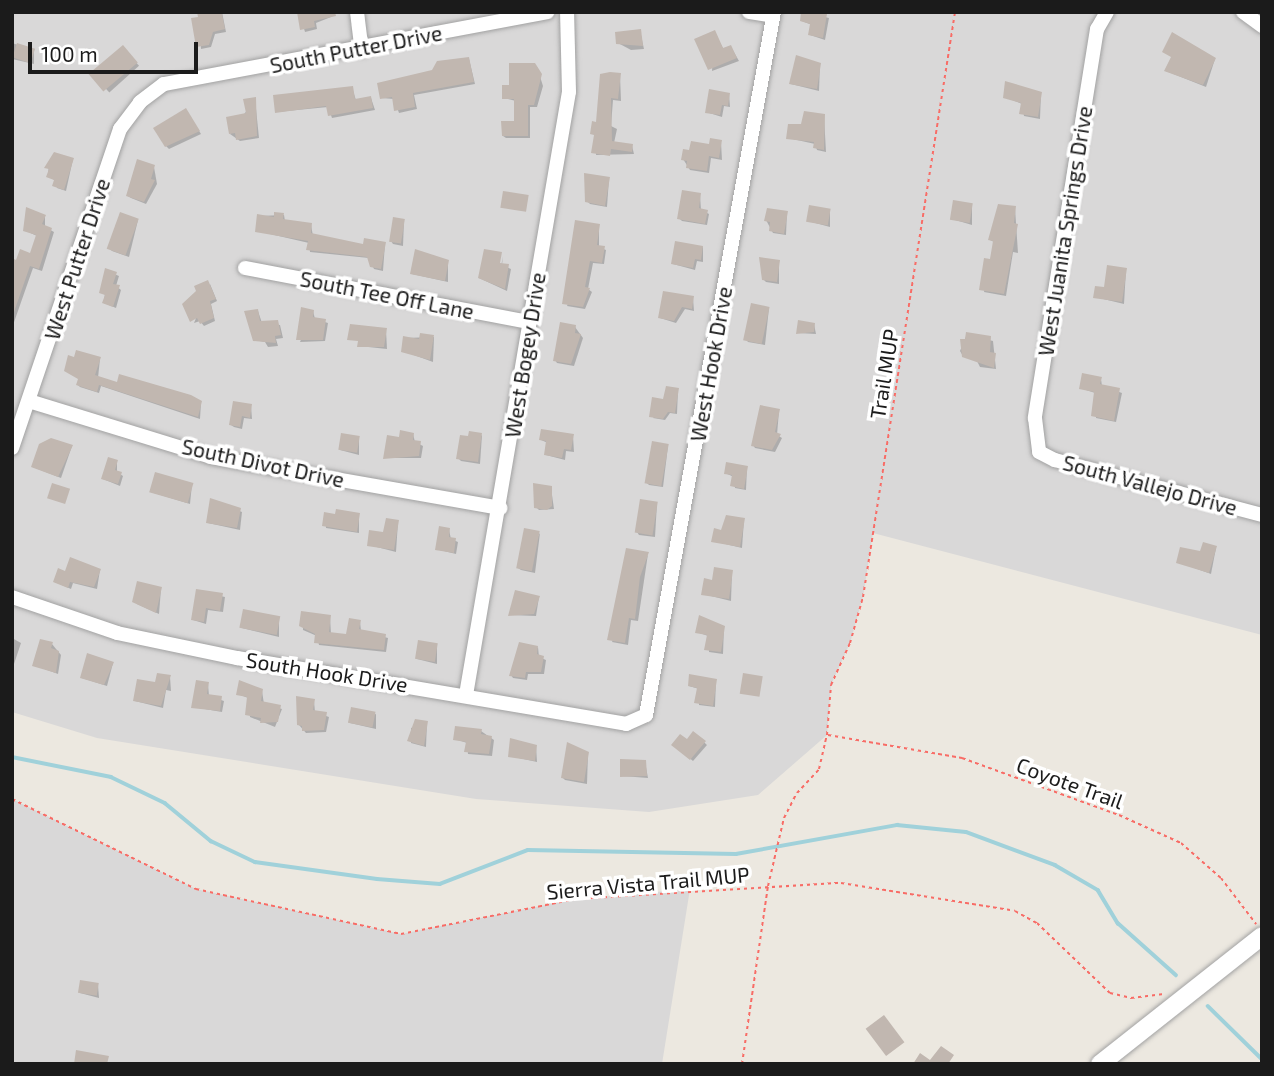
<!DOCTYPE html>
<html>
<head>
<meta charset="utf-8">
<style>
	body { margin:0 }
	#map { position:relative; width:1274px; height:1076px; overflow:hidden; background:#ece8e0; font-family:"Exo 2",sans-serif }
	div>[style] { position:absolute }
	[style*='--x'] { left:calc(var(--x)*1px); top:calc(var(--y)*1px); width:calc(var(--w)*1px); rotate:calc(var(--a)*1deg) }
	.residential>* { inset:0; background:#d9d8d8 }
	.shadow>* { inset:0; background:#0003; transform-origin:0 0 }
	.stream>* { height:3.5px; margin:-1.75px; padding:0 1.75px; transform-origin:1.75px; border-radius:1.75px; background:#a0d1da }
	.building>* { inset:0; background:#c1b7b0; transform-origin:0 0 }
	.path>* { height:2px; margin-top:-1px; transform-origin:0; background:repeating-linear-gradient(90deg,#f86c66 0 3.5px,transparent 0 7px) }
	.roads { filter:drop-shadow(0 0 2px #a2a2a2) drop-shadow(0 0 2px #a2a2a2) }
	.minor>* { height:14px; margin:-7px; padding:0 7px; transform-origin:7px; border-radius:7px; background:#fff }
	.tertiary>* { height:18px; margin:-9px; padding:0 9px; transform-origin:9px; border-radius:9px; background:#fff }
	span { translate:-50% -50%; white-space:nowrap; text-align:center; line-height:1.15; -webkit-text-stroke:7px #fff; paint-order:stroke }
	.street-label { font-size:21px; color:#1b1b1b }
	.frame { position:absolute; inset:0; border:14px solid #1b1b1b; pointer-events:none }
	.scale { position:absolute; left:28px; top:42px; width:170px; height:32px; box-sizing:border-box; border:4px solid #1b1b1b; border-top:0; padding-left:9px; font-size:21px; line-height:24px; white-space:nowrap; color:#1b1b1b; -webkit-text-stroke:5px #fff; paint-order:stroke }
</style>
</head>
<body>
<div id="map">
	<div class="residential">
		<div style="clip-path:polygon(12px 12px,1262px 12px,1262px 635px,873px 533px,863px 597px,850px 643px,831px 685px,827px 735px,758px 795px,649px 812px,476px 799px,97px 738px,12px 712px)"></div>
		<div style="clip-path:polygon(12px 799px,196px 889px,401px 934px,576px 899px,690px 889px,662px 1064px,12px 1064px)"></div>
	</div>
	<div class="shadow">
		<div style="clip-path:polygon(222px 12px,226px 32px,215px 34px,211px 47px,201px 49px,199px 14px)"></div>
		<div style="clip-path:polygon(299px 12px,330px 12px,331px 17px,316px 23px,317px 29px,305px 32px)"></div>
		<div style="clip-path:polygon(803px 12px,829px 18px,825px 40px,810px 35px,812px 25px,802px 21px)"></div>
		<div style="clip-path:polygon(640px 31px,644px 49px,631px 50px,618px 43px)"></div>
		<div style="clip-path:polygon(714px 32px,724px 50px,731px 47px,739px 61px,712px 71px)"></div>
		<div style="clip-path:polygon(12px 43px,34px 50px,34px 64px,12px 59px)"></div>
		<div style="left:123px;top:48px;width:24px;height:40px;rotate:48deg"></div>
		<div style="clip-path:polygon(469px 59px,475px 84px,414px 95px,417px 109px,399px 113px,394px 99px,381px 98px)"></div>
		<div style="clip-path:polygon(1215px 59px,1206px 87px,1166px 71px)"></div>
		<div style="clip-path:polygon(820px 65px,819px 91px,791px 84px)"></div>
		<div style="clip-path:polygon(537px 67px,543px 86px,537px 107px,530px 107px,530px 138px,506px 138px,503px 136px,516px 123px,516px 101px,504px 98px)"></div>
		<div style="clip-path:polygon(620px 75px,621px 101px,613px 100px,611px 126px,617px 129px,614px 143px,632px 146px,634px 154px,596px 155px,601px 76px)"></div>
		<div style="clip-path:polygon(352px 88px,356px 100px,371px 98px,375px 110px,332px 118px,328px 107px,277px 112px)"></div>
		<div style="clip-path:polygon(1041px 93px,1040px 119px,1024px 116px,1022px 104px,1005px 97px)"></div>
		<div style="clip-path:polygon(729px 94px,730px 107px,724px 106px,722px 117px,706px 112px)"></div>
		<div style="clip-path:polygon(255px 99px,259px 138px,240px 141px,230px 134px)"></div>
		<div style="clip-path:polygon(188px 113px,201px 134px,169px 149px,166px 146px)"></div>
		<div style="clip-path:polygon(824px 116px,826px 152px,817px 150px,815px 144px,788px 138px)"></div>
		<div style="clip-path:polygon(721px 142px,722px 160px,711px 158px,709px 173px,690px 170px,683px 159px,691px 152px)"></div>
		<div style="clip-path:polygon(73px 159px,66px 191px,57px 188px,56px 181px,48px 176px,49px 161px)"></div>
		<div style="clip-path:polygon(154px 167px,157px 184px,146px 204px,131px 198px,128px 196px)"></div>
		<div style="clip-path:polygon(609px 179px,607px 207px,590px 204px,587px 201px)"></div>
		<div style="clip-path:polygon(700px 195px,701px 210px,709px 214px,707px 225px,682px 221px,679px 218px)"></div>
		<div style="clip-path:polygon(972px 205px,972px 225px,952px 219px)"></div>
		<div style="clip-path:polygon(1015px 208px,1018px 253px,1013px 252px,1006px 296px,984px 292px,994px 242px,990px 240px)"></div>
		<div style="clip-path:polygon(830px 210px,830px 227px,808px 221px)"></div>
		<div style="clip-path:polygon(787px 213px,786px 235px,773px 233px,766px 220px)"></div>
		<div style="clip-path:polygon(284px 215px,285px 221px,311px 225px,313px 236px,365px 246px,385px 244px,383px 271px,374px 269px,369px 258px,310px 252px,309px 243px,257px 231px,259px 216px)"></div>
		<div style="clip-path:polygon(45px 216px,45px 227px,54px 232px,42px 271px,33px 268px,12px 328px,12px 277px,21px 251px,31px 255px,37px 236px,24px 230px)"></div>
		<div style="clip-path:polygon(138px 220px,129px 257px,112px 251px,109px 248px)"></div>
		<div style="clip-path:polygon(404px 221px,403px 246px,393px 244px,391px 241px)"></div>
		<div style="clip-path:polygon(599px 226px,599px 247px,606px 250px,604px 264px,593px 263px,588px 289px,592px 292px,585px 309px,567px 306px)"></div>
		<div style="clip-path:polygon(703px 247px,703px 262px,697px 261px,695px 270px,673px 264px)"></div>
		<div style="clip-path:polygon(503px 256px,502px 265px,511px 269px,507px 291px,479px 278px,500px 272px)"></div>
		<div style="clip-path:polygon(448px 261px,448px 282px,412px 274px)"></div>
		<div style="clip-path:polygon(779px 262px,779px 284px,766px 282px,763px 279px)"></div>
		<div style="clip-path:polygon(1126px 270px,1124px 304px,1095px 297px,1106px 289px)"></div>
		<div style="clip-path:polygon(107px 271px,119px 276px,116px 286px,121px 290px,116px 308px,104px 303px)"></div>
		<div style="clip-path:polygon(210px 284px,217px 301px,211px 304px,215px 321px,204px 326px,200px 321px,194px 323px)"></div>
		<div style="clip-path:polygon(693px 298px,694px 311px,685px 309px,676px 323px,660px 318px)"></div>
		<div style="clip-path:polygon(769px 308px,765px 345px,748px 342px,746px 339px)"></div>
		<div style="clip-path:polygon(258px 311px,262px 323px,280px 325px,283px 338px,276px 339px,278px 346px,268px 347px,265px 342px,255px 340px)"></div>
		<div style="clip-path:polygon(313px 311px,315px 319px,328px 323px,325px 341px,300px 342px)"></div>
		<div style="clip-path:polygon(814px 324px,816px 334px,798px 333px)"></div>
		<div style="clip-path:polygon(575px 327px,583px 338px,574px 366px,557px 363px,555px 360px)"></div>
		<div style="clip-path:polygon(386px 330px,387px 349px,359px 346px)"></div>
		<div style="clip-path:polygon(967px 334px,993px 341px,996px 369px,980px 367px,977px 361px,963px 356px,960px 351px)"></div>
		<div style="clip-path:polygon(434px 337px,433px 362px,403px 351px,405px 338px)"></div>
		<div style="clip-path:polygon(100px 359px,98px 378px,201px 403px,200px 419px,101px 386px,99px 393px,80px 387px,78px 385px)"></div>
		<div style="clip-path:polygon(1101px 379px,1102px 386px,1122px 393px,1116px 422px,1096px 418px,1095px 393px,1080px 388px)"></div>
		<div style="clip-path:polygon(678px 390px,677px 414px,670px 413px,665px 420px,653px 418px)"></div>
		<div style="clip-path:polygon(251px 406px,252px 419px,244px 418px,242px 429px,234px 427px,231px 425px)"></div>
		<div style="clip-path:polygon(779px 411px,777px 435px,782px 438px,775px 452px,755px 448px,753px 445px)"></div>
		<div style="clip-path:polygon(413px 434px,415px 442px,423px 446px,421px 458px,385px 458px,400px 439px)"></div>
		<div style="clip-path:polygon(482px 435px,480px 464px,461px 461px,458px 458px)"></div>
		<div style="clip-path:polygon(573px 436px,574px 452px,566px 451px,565px 460px,546px 455px,548px 443px,541px 440px)"></div>
		<div style="clip-path:polygon(359px 438px,359px 455px,340px 450px)"></div>
		<div style="clip-path:polygon(72px 446px,61px 478px,33px 467px)"></div>
		<div style="clip-path:polygon(668px 446px,663px 487px,649px 485px,646px 482px)"></div>
		<div style="clip-path:polygon(117px 461px,117px 472px,123px 476px,120px 486px,103px 479px)"></div>
		<div style="clip-path:polygon(747px 468px,746px 490px,735px 488px,734px 477px,725px 473px)"></div>
		<div style="clip-path:polygon(192px 484px,190px 504px,151px 492px)"></div>
		<div style="clip-path:polygon(551px 488px,554px 509px,539px 510px,536px 507px)"></div>
		<div style="clip-path:polygon(212px 500px,242px 512px,240px 530px,208px 523px)"></div>
		<div style="clip-path:polygon(657px 504px,655px 537px,639px 535px,637px 532px)"></div>
		<div style="clip-path:polygon(325px 514px,359px 514px,359px 533px,326px 528px)"></div>
		<div style="clip-path:polygon(744px 520px,742px 548px,713px 541px,722px 532px)"></div>
		<div style="clip-path:polygon(398px 522px,396px 552px,369px 545px,385px 534px)"></div>
		<div style="clip-path:polygon(449px 530px,451px 539px,458px 542px,456px 554px,436px 549px)"></div>
		<div style="clip-path:polygon(540px 533px,535px 573px,521px 570px,518px 568px)"></div>
		<div style="clip-path:polygon(1216px 548px,1211px 574px,1178px 562px,1201px 553px)"></div>
		<div style="clip-path:polygon(648px 554px,638px 621px,631px 620px,628px 645px,612px 642px)"></div>
		<div style="clip-path:polygon(100px 570px,97px 589px,73px 583px,71px 589px,55px 582px,66px 573px)"></div>
		<div style="clip-path:polygon(732px 572px,731px 601px,703px 594px,714px 582px)"></div>
		<div style="clip-path:polygon(161px 589px,159px 614px,137px 604px)"></div>
		<div style="clip-path:polygon(197px 591px,225px 597px,223px 612px,208px 610px,206px 624px,193px 620px)"></div>
		<div style="clip-path:polygon(539px 597px,536px 616px,510px 615px)"></div>
		<div style="clip-path:polygon(303px 613px,330px 617px,331px 634px,348px 636px,360px 621px,361px 631px,388px 638px,386px 652px,319px 645px,317px 636px,303px 630px)"></div>
		<div style="clip-path:polygon(279px 618px,279px 637px,242px 628px)"></div>
		<div style="clip-path:polygon(724px 627px,723px 654px,709px 652px,708px 636px,697px 632px)"></div>
		<div style="clip-path:polygon(12px 638px,21px 643px,14px 664px,12px 663px)"></div>
		<div style="clip-path:polygon(52px 644px,61px 655px,58px 674px,34px 665px)"></div>
		<div style="clip-path:polygon(437px 645px,437px 664px,417px 659px)"></div>
		<div style="clip-path:polygon(538px 647px,539px 657px,546px 660px,544px 674px,528px 674px,527px 680px,513px 678px,511px 675px)"></div>
		<div style="clip-path:polygon(113px 663px,107px 686px,82px 678px)"></div>
		<div style="clip-path:polygon(170px 677px,171px 691px,166px 690px,163px 708px,135px 701px)"></div>
		<div style="clip-path:polygon(716px 680px,715px 707px,699px 705px,699px 689px,689px 686px)"></div>
		<div style="clip-path:polygon(208px 684px,209px 696px,224px 701px,222px 712px,193px 707px)"></div>
		<div style="clip-path:polygon(262px 691px,264px 704px,282px 709px,275px 727px,250px 717px,248px 698px,238px 694px)"></div>
		<div style="clip-path:polygon(298px 698px,314px 701px,315px 712px,329px 717px,326px 732px,306px 733px,299px 725px)"></div>
		<div style="clip-path:polygon(376px 714px,376px 729px,350px 723px)"></div>
		<div style="clip-path:polygon(427px 723px,426px 747px,411px 743px,411px 728px)"></div>
		<div style="clip-path:polygon(481px 731px,494px 740px,492px 756px,468px 754px,467px 743px,455px 739px)"></div>
		<div style="clip-path:polygon(694px 733px,707px 745px,693px 761px,674px 745px,687px 742px)"></div>
		<div style="clip-path:polygon(536px 746px,537px 762px,510px 756px)"></div>
		<div style="clip-path:polygon(588px 754px,587px 784px,565px 780px,563px 778px)"></div>
		<div style="clip-path:polygon(645px 762px,648px 778px,622px 776px)"></div>
		<div style="clip-path:polygon(98px 985px,99px 998px,80px 993px)"></div>
	</div>
	<div class="stream">
		<div style="--x:12;--y:757;--w:101;--a:11.4"></div>
		<div style="--x:111;--y:777;--w:60;--a:25.7"></div>
		<div style="--x:165;--y:803;--w:60;--a:39.6"></div>
		<div style="--x:211;--y:841;--w:49;--a:25.5"></div>
		<div style="--x:255;--y:862;--w:123;--a:7.9"></div>
		<div style="--x:377;--y:879;--w:63;--a:4.5"></div>
		<div style="--x:440;--y:884;--w:94;--a:-21.1"></div>
		<div style="--x:528;--y:850;--w:208;--a:1.1"></div>
		<div style="--x:736;--y:854;--w:164;--a:-10.2"></div>
		<div style="--x:897;--y:825;--w:69;--a:5.8"></div>
		<div style="--x:966;--y:832;--w:95;--a:20.3"></div>
		<div style="--x:1055;--y:865;--w:50;--a:30.2"></div>
		<div style="--x:1098;--y:890;--w:39;--a:59"></div>
		<div style="--x:1118;--y:923;--w:78;--a:41.9"></div>
		<div style="--x:1208;--y:1006;--w:76;--a:44.5"></div>
	</div>
	<div class="building">
		<div style="clip-path:polygon(197px 12px,222px 14px,225px 29px,213px 32px,209px 45px,196px 47px,191px 18px,198px 17px)"></div>
		<div style="clip-path:polygon(297px 12px,335px 12px,336px 16px,314px 21px,315px 27px,300px 30px)"></div>
		<div style="clip-path:polygon(801px 12px,827px 14px,823px 38px,808px 35px,810px 24px,800px 21px)"></div>
		<div style="clip-path:polygon(641px 29px,643px 46px,616px 44px,615px 32px)"></div>
		<div style="clip-path:polygon(715px 30px,723px 48px,731px 45px,737px 58px,708px 70px,694px 39px)"></div>
		<div style="clip-path:polygon(1172px 32px,1216px 58px,1203px 85px,1164px 71px,1171px 57px,1162px 52px)"></div>
		<div style="left:17px;top:43px;width:19px;height:15px;rotate:18deg"></div>
		<div style="left:123px;top:45px;width:23px;height:45px;rotate:50deg"></div>
		<div style="clip-path:polygon(796px 55px,821px 63px,817px 89px,789px 84px)"></div>
		<div style="clip-path:polygon(469px 57px,474px 82px,413px 93px,415px 107px,394px 111px,392px 97px,380px 99px,377px 83px,432px 70px,437px 61px)"></div>
		<div style="clip-path:polygon(509px 63px,535px 63px,542px 74px,534px 105px,528px 105px,528px 136px,502px 136px,501px 121px,514px 121px,514px 99px,502px 99px,502px 85px,509px 85px)"></div>
		<div style="clip-path:polygon(610px 72px,621px 73px,618px 99px,611px 98px,612px 141px,633px 144px,632px 152px,611px 149px,610px 156px,591px 153px,594px 135px,590px 134px,592px 121px,596px 122px,600px 74px)"></div>
		<div style="clip-path:polygon(1005px 81px,1042px 92px,1038px 117px,1019px 114px,1021px 103px,1003px 98px)"></div>
		<div style="clip-path:polygon(353px 86px,355px 99px,371px 96px,373px 108px,328px 116px,326px 106px,275px 113px,273px 95px)"></div>
		<div style="clip-path:polygon(709px 89px,730px 93px,728px 106px,722px 105px,720px 115px,705px 113px)"></div>
		<div style="clip-path:polygon(256px 97px,257px 136px,236px 140px,235px 133px,229px 134px,226px 117px,246px 113px,243px 99px)"></div>
		<div style="clip-path:polygon(186px 108px,200px 131px,165px 147px,153px 128px)"></div>
		<div style="clip-path:polygon(804px 111px,825px 114px,824px 150px,813px 148px,814px 142px,786px 139px,788px 124px,801px 124px)"></div>
		<div style="clip-path:polygon(710px 138px,722px 140px,719px 158px,709px 156px,707px 171px,686px 168px,687px 161px,681px 160px,683px 149px,689px 150px,691px 141px,709px 144px)"></div>
		<div style="clip-path:polygon(54px 152px,74px 158px,64px 190px,52px 186px,54px 180px,46px 177px,49px 169px,44px 168px)"></div>
		<div style="clip-path:polygon(137px 159px,155px 165px,151px 179px,155px 180px,144px 202px,126px 196px)"></div>
		<div style="clip-path:polygon(584px 173px,610px 177px,605px 206px,585px 202px)"></div>
		<div style="clip-path:polygon(682px 190px,701px 193px,699px 208px,708px 210px,705px 224px,677px 219px)"></div>
		<div style="left:503px;top:191px;width:26px;height:17px;rotate:9deg"></div>
		<div style="left:953px;top:200px;width:20px;height:20px;rotate:9deg"></div>
		<div style="clip-path:polygon(998px 204px,1016px 206px,1014px 223px,1018px 224px,1004px 294px,979px 290px,984px 258px,990px 259px,993px 241px,988px 240px)"></div>
		<div style="left:809px;top:205px;width:22px;height:17px;rotate:10deg"></div>
		<div style="clip-path:polygon(26px 207px,46px 215px,42px 224px,52px 228px,39px 269px,30px 266px,14px 312px,12px 258px,16px 260px,20px 249px,30px 253px,36px 235px,23px 231px)"></div>
		<div style="clip-path:polygon(767px 208px,788px 211px,784px 234px,769px 231px,770px 222px,764px 221px)"></div>
		<div style="left:120px;top:212px;width:20px;height:39px;rotate:20deg"></div>
		<div style="clip-path:polygon(274px 212px,284px 213px,283px 219px,312px 223px,311px 233px,363px 244px,364px 238px,386px 242px,381px 269px,370px 267px,367px 257px,306px 250px,308px 241px,255px 232px,257px 214px,274px 217px)"></div>
		<div style="left:393px;top:217px;width:12px;height:25px;rotate:9deg"></div>
		<div style="clip-path:polygon(575px 220px,600px 224px,597px 245px,605px 246px,602px 263px,590px 261px,585px 287px,590px 288px,583px 307px,562px 304px)"></div>
		<div style="clip-path:polygon(675px 241px,703px 246px,701px 260px,695px 259px,693px 268px,671px 264px)"></div>
		<div style="clip-path:polygon(415px 249px,449px 260px,445px 281px,410px 274px)"></div>
		<div style="clip-path:polygon(484px 249px,502px 252px,500px 263px,509px 264px,505px 289px,478px 278px)"></div>
		<div style="clip-path:polygon(759px 257px,780px 260px,777px 282px,762px 280px)"></div>
		<div style="clip-path:polygon(1107px 265px,1127px 268px,1122px 302px,1093px 298px,1095px 286px,1104px 287px)"></div>
		<div style="clip-path:polygon(105px 268px,117px 272px,113px 284px,120px 285px,113px 307px,102px 303px,105px 295px,99px 293px)"></div>
		<div style="clip-path:polygon(208px 280px,216px 299px,210px 301px,214px 318px,200px 324px,197px 318px,190px 322px,182px 304px,196px 291px,194px 286px)"></div>
		<div style="clip-path:polygon(663px 291px,694px 296px,692px 309px,682px 307px,674px 321px,658px 318px)"></div>
		<div style="left:751px;top:303px;width:19px;height:38px;rotate:12deg"></div>
		<div style="clip-path:polygon(301px 307px,314px 310px,313px 317px,326px 319px,323px 340px,296px 340px)"></div>
		<div style="clip-path:polygon(258px 309px,260px 321px,278px 320px,281px 335px,275px 336px,276px 343px,253px 341px,244px 311px)"></div>
		<div style="clip-path:polygon(798px 320px,815px 323px,814px 332px,796px 334px)"></div>
		<div style="clip-path:polygon(560px 322px,576px 325px,575px 333px,581px 334px,571px 364px,553px 361px)"></div>
		<div style="clip-path:polygon(350px 324px,387px 328px,384px 347px,357px 347px,358px 341px,347px 340px)"></div>
		<div style="clip-path:polygon(966px 332px,991px 336px,990px 352px,996px 353px,994px 368px,962px 357px,960px 339px,965px 339px)"></div>
		<div style="clip-path:polygon(420px 333px,434px 335px,430px 360px,401px 352px,403px 336px,419px 339px)"></div>
		<div style="clip-path:polygon(76px 350px,101px 357px,95px 375px,117px 382px,119px 374px,191px 395px,202px 401px,198px 417px,99px 385px,97px 392px,76px 385px,78px 379px,64px 371px,68px 355px,74px 357px)"></div>
		<div style="clip-path:polygon(1082px 373px,1102px 377px,1100px 384px,1120px 388px,1114px 421px,1091px 416px,1094px 392px,1079px 389px)"></div>
		<div style="clip-path:polygon(666px 386px,679px 388px,675px 413px,668px 412px,663px 419px,649px 417px,652px 397px,663px 399px)"></div>
		<div style="clip-path:polygon(233px 401px,252px 404px,250px 418px,242px 416px,240px 427px,229px 425px)"></div>
		<div style="clip-path:polygon(760px 405px,780px 409px,775px 432px,781px 434px,772px 450px,751px 446px)"></div>
		<div style="clip-path:polygon(541px 429px,574px 434px,571px 450px,564px 449px,562px 458px,544px 455px,546px 441px,539px 440px)"></div>
		<div style="clip-path:polygon(400px 430px,414px 433px,413px 440px,421px 441px,419px 456px,383px 459px,387px 435px,399px 437px)"></div>
		<div style="clip-path:polygon(469px 431px,482px 433px,478px 462px,456px 459px,460px 435px,468px 436px)"></div>
		<div style="left:341px;top:433px;width:19px;height:17px;rotate:9deg"></div>
		<div style="clip-path:polygon(51px 438px,73px 445px,58px 477px,31px 467px,39px 444px)"></div>
		<div style="left:652px;top:441px;width:17px;height:43px;rotate:10deg"></div>
		<div style="clip-path:polygon(108px 457px,118px 460px,115px 470px,122px 472px,118px 484px,101px 479px)"></div>
		<div style="clip-path:polygon(726px 462px,748px 466px,744px 489px,730px 486px,732px 475px,724px 474px)"></div>
		<div style="left:155px;top:472px;width:40px;height:21px;rotate:16deg"></div>
		<div style="left:52px;top:483px;width:19px;height:16px;rotate:18deg"></div>
		<div style="clip-path:polygon(533px 483px,552px 486px,552px 506px,547px 510px,534px 508px)"></div>
		<div style="clip-path:polygon(210px 498px,241px 508px,237px 528px,206px 523px)"></div>
		<div style="left:640px;top:499px;width:18px;height:34px;rotate:9deg"></div>
		<div style="clip-path:polygon(336px 509px,360px 513px,357px 532px,322px 526px,324px 512px,335px 514px)"></div>
		<div style="clip-path:polygon(726px 515px,745px 518px,740px 547px,711px 542px,714px 528px,721px 530px)"></div>
		<div style="clip-path:polygon(386px 518px,399px 520px,394px 550px,367px 546px,369px 530px,383px 532px)"></div>
		<div style="clip-path:polygon(439px 526px,450px 528px,449px 537px,456px 538px,454px 553px,435px 550px)"></div>
		<div style="left:524px;top:528px;width:16px;height:41px;rotate:11deg"></div>
		<div style="clip-path:polygon(1203px 542px,1217px 546px,1209px 573px,1176px 563px,1180px 547px,1200px 551px)"></div>
		<div style="clip-path:polygon(626px 548px,649px 552px,640px 577px,635px 619px,629px 618px,625px 643px,607px 640px)"></div>
		<div style="clip-path:polygon(70px 557px,101px 569px,94px 587px,70px 582px,68px 588px,53px 582px,58px 568px,65px 571px)"></div>
		<div style="clip-path:polygon(714px 567px,733px 570px,729px 599px,701px 595px,704px 578px,712px 580px)"></div>
		<div style="clip-path:polygon(137px 581px,162px 587px,156px 613px,132px 602px)"></div>
		<div style="clip-path:polygon(196px 589px,223px 593px,220px 611px,206px 608px,204px 622px,191px 620px)"></div>
		<div style="clip-path:polygon(515px 590px,540px 596px,534px 614px,508px 616px)"></div>
		<div style="left:243px;top:609px;width:38px;height:19px;rotate:11deg"></div>
		<div style="clip-path:polygon(301px 611px,331px 615px,329px 632px,346px 634px,349px 618px,361px 620px,359px 629px,386px 634px,384px 650px,314px 643px,315px 634px,299px 626px)"></div>
		<div style="clip-path:polygon(699px 615px,725px 626px,721px 652px,704px 650px,707px 635px,695px 633px)"></div>
		<div style="clip-path:polygon(40px 639px,53px 642px,51px 648px,59px 651px,56px 673px,32px 666px)"></div>
		<div style="left:418px;top:640px;width:20px;height:19px;rotate:9deg"></div>
		<div style="clip-path:polygon(519px 642px,538px 646px,537px 654px,544px 656px,541px 672px,526px 672px,525px 678px,509px 676px)"></div>
		<div style="clip-path:polygon(87px 653px,114px 662px,104px 685px,80px 678px)"></div>
		<div style="clip-path:polygon(157px 673px,171px 675px,161px 706px,133px 701px,137px 679px,155px 682px)"></div>
		<div style="left:743px;top:673px;width:20px;height:21px;rotate:9deg"></div>
		<div style="clip-path:polygon(689px 674px,717px 679px,713px 706px,694px 703px,697px 688px,688px 686px)"></div>
		<div style="clip-path:polygon(196px 680px,209px 682px,207px 694px,222px 696px,220px 711px,191px 708px)"></div>
		<div style="clip-path:polygon(239px 680px,263px 689px,261px 701px,281px 705px,278px 722px,260px 723px,261px 718px,245px 715px,247px 697px,236px 695px)"></div>
		<div style="clip-path:polygon(296px 696px,315px 699px,313px 710px,327px 712px,324px 730px,302px 731px,302px 726px,297px 725px)"></div>
		<div style="left:351px;top:707px;width:25px;height:16px;rotate:11deg"></div>
		<div style="clip-path:polygon(415px 719px,428px 721px,424px 746px,407px 741px)"></div>
		<div style="clip-path:polygon(455px 726px,482px 729px,481px 734px,492px 736px,489px 754px,464px 752px,466px 742px,453px 740px)"></div>
		<div style="clip-path:polygon(693px 731px,706px 741px,690px 760px,671px 745px,680px 734px,687px 739px)"></div>
		<div style="clip-path:polygon(510px 738px,537px 745px,535px 761px,508px 757px)"></div>
		<div style="clip-path:polygon(567px 742px,589px 752px,584px 782px,561px 778px)"></div>
		<div style="clip-path:polygon(620px 759px,646px 760px,647px 776px,620px 777px)"></div>
		<div style="left:80px;top:980px;width:19px;height:13px;rotate:9deg"></div>
		<div style="left:884px;top:1015px;width:34px;height:23px;rotate:53deg"></div>
		<div style="clip-path:polygon(941px 1046px,954px 1055px,948px 1064px,913px 1064px,920px 1053px,930px 1060px)"></div>
		<div style="clip-path:polygon(76px 1050px,109px 1056px,107px 1064px,74px 1064px)"></div>
	</div>
	<div class="path">
		<div style="--x:828;--y:735;--w:136;--a:9.7"></div>
		<div style="--x:962;--y:758;--w:167;--a:20"></div>
		<div style="--x:1119;--y:815;--w:68;--a:24.3"></div>
		<div style="--x:1181;--y:843;--w:53;--a:41.2"></div>
		<div style="--x:1221;--y:878;--w:58;--a:52.7"></div>
		<div style="--x:12;--y:799;--w:205;--a:26.1"></div>
		<div style="--x:196;--y:889;--w:210;--a:12.4"></div>
		<div style="--x:401;--y:934;--w:178;--a:-11.3"></div>
		<div style="--x:576;--y:899;--w:265;--a:-3.5"></div>
		<div style="--x:841;--y:883;--w:176;--a:9.1"></div>
		<div style="--x:1015;--y:911;--w:25;--a:29"></div>
		<div style="--x:1037;--y:923;--w:101;--a:43.8"></div>
		<div style="--x:1110;--y:993;--w:22;--a:13"></div>
		<div style="--x:1131;--y:998;--w:33;--a:-7"></div>
		<div style="--x:742;--y:1064;--w:180;--a:-81.7"></div>
		<div style="--x:768;--y:886;--w:70;--a:-76.8"></div>
		<div style="--x:784;--y:818;--w:28;--a:-63"></div>
		<div style="--x:797;--y:793;--w:33;--a:-47"></div>
		<div style="--x:819;--y:769;--w:35;--a:-77"></div>
		<div style="--x:827;--y:735;--w:50;--a:-85.4"></div>
		<div style="--x:831;--y:685;--w:46;--a:-65.7"></div>
		<div style="--x:850;--y:643;--w:48;--a:-74.2"></div>
		<div style="--x:863;--y:597;--w:592;--a:-81.06"></div>
	</div>
	<div class="roads">
		<div class="minor">
			<div style="--x:357;--y:12;--w:38;--a:83"></div>
			<div style="--x:749;--y:12;--w:24;--a:9"></div>
			<div style="--x:1107;--y:12;--w:20;--a:120"></div>
			<div style="--x:1097;--y:29;--w:394;--a:99.1"></div>
			<div style="--x:1035;--y:418;--w:34;--a:83"></div>
			<div style="--x:1039;--y:452;--w:18;--a:27"></div>
			<div style="--x:1055;--y:460;--w:214;--a:14.9"></div>
			<div style="--x:1243;--y:12;--w:24;--a:36"></div>
			<div style="--x:245;--y:268;--w:289;--a:10.8"></div>
			<div style="--x:29;--y:401;--w:190;--a:17.1"></div>
			<div style="--x:211;--y:457;--w:294;--a:10"></div>
			<div style="--x:12;--y:448;--w:337;--a:-71.3"></div>
			<div style="--x:120;--y:129;--w:34;--a:-53"></div>
			<div style="--x:140;--y:102;--w:30;--a:-37"></div>
			<div style="--x:164;--y:84;--w:390;--a:-10.6"></div>
			<div style="--x:12;--y:597;--w:111;--a:18.9"></div>
			<div style="--x:117;--y:633;--w:123;--a:11.8"></div>
			<div style="--x:237;--y:658;--w:395;--a:9.6"></div>
			<div style="--x:626;--y:724;--w:22;--a:-24"></div>
			<div style="--x:646;--y:715;--w:715;--a:-79.68"></div>
			<div style="--x:466;--y:695;--w:612;--a:-80.31"></div>
			<div style="--x:569;--y:92;--w:80;--a:-91.4"></div>
		</div>
		<div class="tertiary">
			<div style="--x:1100;--y:1064;--w:206;--a:-38.3"></div>
		</div>
	</div>
	<div class="street-label">
		<span style="left:356px;top:49px;rotate:-11deg">South Putter Drive</span>
		<span style="left:1065px;top:231px;rotate:-81deg">West Juanita Springs Drive</span>
		<span style="left:77px;top:259px;rotate:-72deg">West Putter Drive</span>
		<span style="left:387px;top:295px;rotate:11deg">South Tee Off Lane</span>
		<span style="left:525px;top:355px;rotate:-81deg">West Bogey Drive</span>
		<span style="left:711px;top:364px;rotate:-80deg">West Hook Drive</span>
		<span style="left:884px;top:374px;rotate:-81deg">Trail MUP</span>
		<span style="left:263px;top:463px;rotate:12deg">South Divot Drive</span>
		<span style="left:1150px;top:485px;rotate:15deg">South Vallejo Drive</span>
		<span style="left:327px;top:672px;rotate:9deg">South Hook Drive</span>
		<span style="left:1070px;top:783px;rotate:20deg">Coyote Trail</span>
		<span style="left:648px;top:883px;rotate:-5deg">Sierra Vista Trail MUP</span>
	</div>
	<div class="frame"></div>
	<div class="scale">100 m</div>
</div>
</body>
</html>
